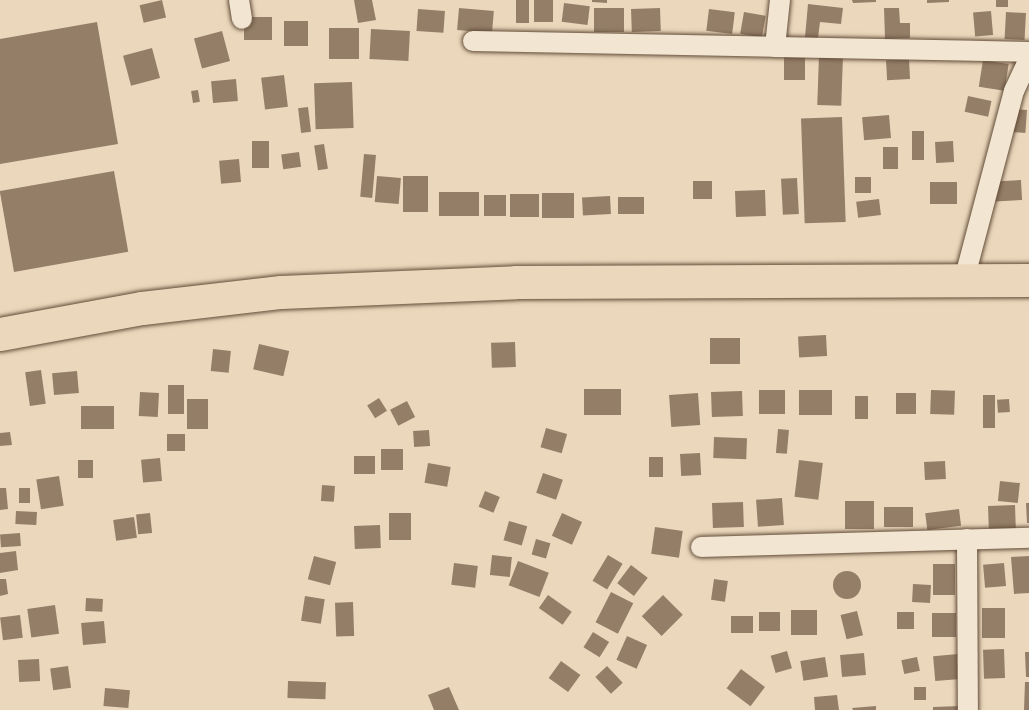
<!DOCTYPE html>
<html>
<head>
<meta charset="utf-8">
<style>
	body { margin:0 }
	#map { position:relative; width:1029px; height:710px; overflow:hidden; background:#ebd8bc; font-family:Cardo,serif }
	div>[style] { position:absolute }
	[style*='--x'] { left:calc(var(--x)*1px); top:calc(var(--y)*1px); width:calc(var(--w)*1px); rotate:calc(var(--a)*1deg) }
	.building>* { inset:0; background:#947e68; transform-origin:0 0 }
	.round { border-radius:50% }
	.roads { filter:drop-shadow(0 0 2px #624c38) drop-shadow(0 0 2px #624c38) }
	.street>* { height:20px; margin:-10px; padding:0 10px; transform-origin:10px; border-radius:10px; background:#f2e6d3 }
	.highway>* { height:33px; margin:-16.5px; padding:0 16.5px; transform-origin:16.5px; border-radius:16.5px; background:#ebd8bc }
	span { translate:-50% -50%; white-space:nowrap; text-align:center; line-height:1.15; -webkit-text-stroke:6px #f2e6d3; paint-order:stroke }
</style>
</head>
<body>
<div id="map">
	<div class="building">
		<div style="left:162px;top:0;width:18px;height:23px;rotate:77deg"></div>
		<div style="clip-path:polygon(354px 0,372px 0,376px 20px,358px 23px)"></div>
		<div style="left:516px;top:0;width:13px;height:23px"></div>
		<div style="left:534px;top:0;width:19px;height:22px"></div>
		<div style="clip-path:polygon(592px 0,607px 0,607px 3px,592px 2px)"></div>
		<div style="clip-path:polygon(852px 0,876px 0,876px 2px,853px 3px)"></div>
		<div style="clip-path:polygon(927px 0,949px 0,949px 2px,927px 3px)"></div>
		<div style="left:996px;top:0;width:12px;height:7px"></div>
		<div style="left:564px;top:3px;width:26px;height:19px;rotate:7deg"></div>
		<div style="clip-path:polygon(808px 4px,843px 8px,841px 24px,820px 22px,818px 38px,805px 37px)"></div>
		<div style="left:459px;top:8px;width:35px;height:22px;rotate:5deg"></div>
		<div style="left:624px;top:8px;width:24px;height:30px;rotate:90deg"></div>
		<div style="left:660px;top:8px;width:23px;height:29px;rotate:88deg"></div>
		<div style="clip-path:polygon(884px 8px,899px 8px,900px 23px,910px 23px,910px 38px,885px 39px)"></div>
		<div style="left:418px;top:9px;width:27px;height:22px;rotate:4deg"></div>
		<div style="left:709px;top:9px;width:26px;height:22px;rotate:7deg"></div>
		<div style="left:991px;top:11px;width:24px;height:18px;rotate:85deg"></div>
		<div style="left:744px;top:12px;width:22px;height:22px;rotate:10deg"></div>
		<div style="left:1006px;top:12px;width:20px;height:27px;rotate:3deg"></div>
		<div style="left:272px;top:17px;width:23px;height:28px;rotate:90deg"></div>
		<div style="left:284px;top:21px;width:24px;height:25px"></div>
		<div style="clip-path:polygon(97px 22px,118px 144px,0 164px,0 39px)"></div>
		<div style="left:359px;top:28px;width:31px;height:30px;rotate:90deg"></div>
		<div style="left:371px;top:29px;width:39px;height:30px;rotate:3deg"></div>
		<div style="left:222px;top:31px;width:31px;height:29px;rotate:75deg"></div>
		<div style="left:152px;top:48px;width:31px;height:30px;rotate:75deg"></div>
		<div style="left:784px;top:53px;width:21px;height:27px"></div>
		<div style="left:819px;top:55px;width:24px;height:50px;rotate:2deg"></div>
		<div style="left:909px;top:59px;width:20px;height:23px;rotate:87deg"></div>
		<div style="left:983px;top:60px;width:26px;height:27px;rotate:9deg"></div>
		<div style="left:284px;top:75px;width:32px;height:23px;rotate:83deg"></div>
		<div style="left:236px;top:79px;width:22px;height:25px;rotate:85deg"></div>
		<div style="left:352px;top:82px;width:46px;height:38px;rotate:88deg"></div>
		<div style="left:198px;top:90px;width:12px;height:7px;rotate:81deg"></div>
		<div style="left:968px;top:96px;width:24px;height:16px;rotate:12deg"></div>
		<div style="left:308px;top:107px;width:25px;height:10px;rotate:83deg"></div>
		<div style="left:1013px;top:109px;width:14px;height:23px;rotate:4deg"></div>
		<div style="left:889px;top:115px;width:23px;height:27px;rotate:85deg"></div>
		<div style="left:842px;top:117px;width:105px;height:41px;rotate:88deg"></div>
		<div style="left:912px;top:131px;width:12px;height:29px"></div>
		<div style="left:252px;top:141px;width:17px;height:27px"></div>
		<div style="left:953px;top:141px;width:21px;height:18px;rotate:87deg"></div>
		<div style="left:324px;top:144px;width:25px;height:10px;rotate:81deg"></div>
		<div style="left:883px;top:147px;width:15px;height:22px"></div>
		<div style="left:299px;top:152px;width:15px;height:18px;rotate:82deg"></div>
		<div style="left:364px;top:154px;width:12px;height:43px;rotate:5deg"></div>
		<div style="left:239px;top:159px;width:23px;height:20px;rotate:85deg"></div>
		<div style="left:114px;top:171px;width:82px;height:116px;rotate:80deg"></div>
		<div style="left:377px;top:176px;width:24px;height:26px;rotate:5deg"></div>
		<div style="left:403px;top:176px;width:25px;height:36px"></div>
		<div style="left:855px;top:177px;width:16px;height:16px"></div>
		<div style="left:797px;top:178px;width:36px;height:16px;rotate:87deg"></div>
		<div style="left:1021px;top:180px;width:20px;height:27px;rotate:87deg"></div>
		<div style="left:693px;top:181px;width:19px;height:18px"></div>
		<div style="left:930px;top:182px;width:27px;height:22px"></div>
		<div style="left:765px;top:190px;width:26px;height:30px;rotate:88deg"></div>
		<div style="left:439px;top:192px;width:40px;height:24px"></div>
		<div style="left:542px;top:193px;width:32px;height:25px"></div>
		<div style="left:510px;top:194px;width:29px;height:23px"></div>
		<div style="left:484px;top:195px;width:22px;height:21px"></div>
		<div style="left:610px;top:196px;width:18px;height:28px;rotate:87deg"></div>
		<div style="left:644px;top:197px;width:17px;height:26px;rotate:90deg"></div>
		<div style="left:879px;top:199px;width:16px;height:23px;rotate:83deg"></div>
		<div style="left:826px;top:335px;width:21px;height:28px;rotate:87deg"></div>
		<div style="left:710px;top:338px;width:30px;height:26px"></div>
		<div style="left:515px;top:342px;width:25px;height:24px;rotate:88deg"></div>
		<div style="left:259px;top:344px;width:31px;height:26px;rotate:13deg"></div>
		<div style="left:213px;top:349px;width:18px;height:22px;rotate:6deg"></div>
		<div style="left:41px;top:370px;width:34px;height:16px;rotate:82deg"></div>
		<div style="left:77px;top:371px;width:22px;height:25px;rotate:85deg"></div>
		<div style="left:168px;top:385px;width:16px;height:29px"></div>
		<div style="left:621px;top:389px;width:26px;height:37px;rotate:90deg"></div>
		<div style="left:759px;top:390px;width:26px;height:24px"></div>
		<div style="left:799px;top:390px;width:33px;height:25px"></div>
		<div style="left:931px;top:390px;width:24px;height:24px;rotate:2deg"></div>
		<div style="left:742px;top:391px;width:25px;height:31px;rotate:88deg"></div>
		<div style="left:140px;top:392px;width:19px;height:24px;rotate:3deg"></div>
		<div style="left:698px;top:393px;width:32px;height:29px;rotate:86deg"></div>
		<div style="left:896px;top:393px;width:20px;height:21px"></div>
		<div style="left:983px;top:395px;width:12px;height:33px"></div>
		<div style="left:855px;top:396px;width:13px;height:23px"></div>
		<div style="left:379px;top:398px;width:15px;height:14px;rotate:58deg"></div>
		<div style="left:187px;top:399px;width:21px;height:30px"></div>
		<div style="left:1009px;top:399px;width:13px;height:12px;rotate:86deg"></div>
		<div style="left:407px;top:401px;width:18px;height:19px;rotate:63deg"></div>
		<div style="left:114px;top:406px;width:23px;height:33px;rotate:90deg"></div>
		<div style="left:546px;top:428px;width:22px;height:20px;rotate:16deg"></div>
		<div style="left:778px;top:429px;width:11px;height:24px;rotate:5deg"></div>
		<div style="left:429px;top:430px;width:16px;height:16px;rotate:86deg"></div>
		<div style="clip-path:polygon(10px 432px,12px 445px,0 446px,0 433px)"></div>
		<div style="left:167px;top:434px;width:18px;height:17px"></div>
		<div style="left:714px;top:437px;width:33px;height:21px;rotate:2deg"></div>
		<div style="left:381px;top:449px;width:22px;height:21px"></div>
		<div style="left:700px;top:453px;width:22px;height:20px;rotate:87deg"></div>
		<div style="left:354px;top:456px;width:21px;height:18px"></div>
		<div style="left:649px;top:457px;width:14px;height:20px"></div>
		<div style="left:160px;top:458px;width:23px;height:19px;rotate:85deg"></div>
		<div style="left:78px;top:460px;width:15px;height:18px"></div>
		<div style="left:799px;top:460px;width:24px;height:37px;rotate:7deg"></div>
		<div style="left:945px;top:461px;width:18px;height:21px;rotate:87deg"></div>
		<div style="left:428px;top:463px;width:23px;height:20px;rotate:10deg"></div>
		<div style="left:543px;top:473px;width:21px;height:21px;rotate:19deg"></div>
		<div style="left:59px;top:476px;width:30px;height:23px;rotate:81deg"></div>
		<div style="left:1000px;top:481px;width:20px;height:20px;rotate:6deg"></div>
		<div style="left:322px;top:485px;width:13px;height:16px;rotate:4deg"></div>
		<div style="clip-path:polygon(0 488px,6px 488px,8px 509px,0 510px)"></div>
		<div style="left:19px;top:488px;width:11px;height:15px"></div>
		<div style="left:485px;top:491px;width:16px;height:17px;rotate:22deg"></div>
		<div style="left:782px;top:498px;width:27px;height:26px;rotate:86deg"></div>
		<div style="left:874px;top:501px;width:28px;height:29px;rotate:90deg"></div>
		<div style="left:743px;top:502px;width:25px;height:31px;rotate:88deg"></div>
		<div style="clip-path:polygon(1026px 503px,1029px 503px,1029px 523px,1027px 523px)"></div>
		<div style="left:1015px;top:505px;width:24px;height:27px;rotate:88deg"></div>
		<div style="left:913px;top:507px;width:20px;height:29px;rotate:90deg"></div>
		<div style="left:959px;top:509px;width:17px;height:34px;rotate:83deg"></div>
		<div style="left:16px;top:511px;width:21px;height:13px;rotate:3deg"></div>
		<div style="left:150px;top:513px;width:20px;height:14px;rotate:84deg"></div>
		<div style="left:389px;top:513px;width:22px;height:27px"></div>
		<div style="left:562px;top:513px;width:22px;height:25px;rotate:24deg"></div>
		<div style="left:134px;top:517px;width:21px;height:21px;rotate:82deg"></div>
		<div style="left:509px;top:521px;width:19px;height:20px;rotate:16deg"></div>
		<div style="left:380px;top:525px;width:23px;height:26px;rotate:88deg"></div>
		<div style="left:655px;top:527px;width:28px;height:27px;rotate:8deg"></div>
		<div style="left:20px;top:533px;width:13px;height:20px;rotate:86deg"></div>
		<div style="left:536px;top:539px;width:15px;height:16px;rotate:16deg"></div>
		<div style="clip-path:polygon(16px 551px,18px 570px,0 573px,0 553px)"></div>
		<div style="left:492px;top:555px;width:20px;height:20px;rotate:6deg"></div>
		<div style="left:608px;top:555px;width:17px;height:30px;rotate:31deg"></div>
		<div style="left:314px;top:556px;width:23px;height:24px;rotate:15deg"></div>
		<div style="clip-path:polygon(1029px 556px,1029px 593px,1014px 594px,1011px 557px)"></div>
		<div style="left:518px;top:561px;width:33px;height:26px;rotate:21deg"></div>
		<div style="left:454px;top:563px;width:24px;height:22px;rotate:7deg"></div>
		<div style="left:1004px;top:563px;width:23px;height:21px;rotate:85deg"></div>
		<div style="left:933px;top:564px;width:22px;height:31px"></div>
		<div style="left:631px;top:565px;width:21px;height:23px;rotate:37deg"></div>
		<div class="round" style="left:833px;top:571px;width:28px;height:28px"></div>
		<div style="clip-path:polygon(0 579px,6px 579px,8px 594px,0 596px)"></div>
		<div style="left:714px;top:579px;width:14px;height:21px;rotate:8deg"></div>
		<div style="left:913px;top:584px;width:18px;height:18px;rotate:3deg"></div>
		<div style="left:611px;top:592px;width:25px;height:34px;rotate:27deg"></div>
		<div style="left:548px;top:595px;width:29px;height:16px;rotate:35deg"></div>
		<div style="left:663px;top:595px;width:28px;height:30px;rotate:45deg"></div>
		<div style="left:305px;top:596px;width:20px;height:25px;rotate:9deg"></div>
		<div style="left:86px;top:598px;width:17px;height:13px;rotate:3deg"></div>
		<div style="left:353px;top:602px;width:34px;height:18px;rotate:88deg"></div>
		<div style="left:55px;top:605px;width:29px;height:28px;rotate:82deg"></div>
		<div style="left:982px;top:608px;width:23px;height:30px"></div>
		<div style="left:791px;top:610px;width:26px;height:25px"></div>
		<div style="left:857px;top:611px;width:25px;height:17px;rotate:76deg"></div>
		<div style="left:759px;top:612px;width:21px;height:19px"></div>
		<div style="left:897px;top:612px;width:17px;height:17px"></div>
		<div style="left:932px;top:613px;width:24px;height:24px"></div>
		<div style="left:20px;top:615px;width:23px;height:20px;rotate:83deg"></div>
		<div style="left:731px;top:616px;width:22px;height:17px"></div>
		<div style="left:104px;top:621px;width:22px;height:23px;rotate:85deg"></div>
		<div style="left:593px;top:632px;width:19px;height:18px;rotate:32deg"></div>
		<div style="left:627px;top:636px;width:22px;height:26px;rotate:24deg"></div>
		<div style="left:1004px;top:649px;width:29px;height:21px;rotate:88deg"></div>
		<div style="left:787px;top:651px;width:18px;height:17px;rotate:74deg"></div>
		<div style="clip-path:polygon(1025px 652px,1029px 652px,1029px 677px,1026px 677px)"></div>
		<div style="left:864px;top:653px;width:22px;height:24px;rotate:85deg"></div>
		<div style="left:958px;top:654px;width:25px;height:25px;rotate:85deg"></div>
		<div style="left:825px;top:657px;width:20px;height:25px;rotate:81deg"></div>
		<div style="left:917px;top:657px;width:14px;height:16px;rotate:78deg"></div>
		<div style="left:39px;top:659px;width:22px;height:21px;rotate:87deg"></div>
		<div style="left:561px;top:661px;width:24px;height:21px;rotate:36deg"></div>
		<div style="left:68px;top:666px;width:22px;height:18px;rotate:82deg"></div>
		<div style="left:607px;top:666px;width:23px;height:16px;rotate:47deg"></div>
		<div style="left:741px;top:669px;width:30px;height:24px;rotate:37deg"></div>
		<div style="left:288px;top:681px;width:38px;height:17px;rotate:2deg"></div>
		<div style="clip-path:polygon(1025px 682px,1029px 682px,1029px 710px,1024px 710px)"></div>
		<div style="clip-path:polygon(449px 687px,459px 710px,434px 710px,428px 695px)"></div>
		<div style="left:914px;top:687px;width:12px;height:13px"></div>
		<div style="left:105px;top:688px;width:25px;height:18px;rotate:5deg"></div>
		<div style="clip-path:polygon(837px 695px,839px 710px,815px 710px,814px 697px)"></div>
		<div style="clip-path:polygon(876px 706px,876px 710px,853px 710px,852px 708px)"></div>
		<div style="clip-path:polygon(960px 706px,960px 710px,933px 710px,933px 707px)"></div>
	</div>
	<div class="roads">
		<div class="street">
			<div style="--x:239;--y:0;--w:19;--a:81"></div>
			<div style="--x:780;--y:0;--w:47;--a:96.1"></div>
			<div style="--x:775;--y:47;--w:254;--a:1.1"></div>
			<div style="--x:473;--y:41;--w:302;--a:1.1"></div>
			<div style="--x:964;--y:280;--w:196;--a:-75.2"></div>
			<div style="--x:1014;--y:91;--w:35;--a:-65"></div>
			<div style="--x:967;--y:539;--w:171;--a:89.7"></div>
			<div style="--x:701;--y:547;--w:328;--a:-1.6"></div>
		</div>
		<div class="highway">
			<div style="--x:0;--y:334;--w:144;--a:-10.4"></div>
			<div style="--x:142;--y:308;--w:140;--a:-6.6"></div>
			<div style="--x:281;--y:292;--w:235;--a:-2.4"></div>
			<div style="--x:516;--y:282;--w:513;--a:-0.22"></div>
		</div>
	</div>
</div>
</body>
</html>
